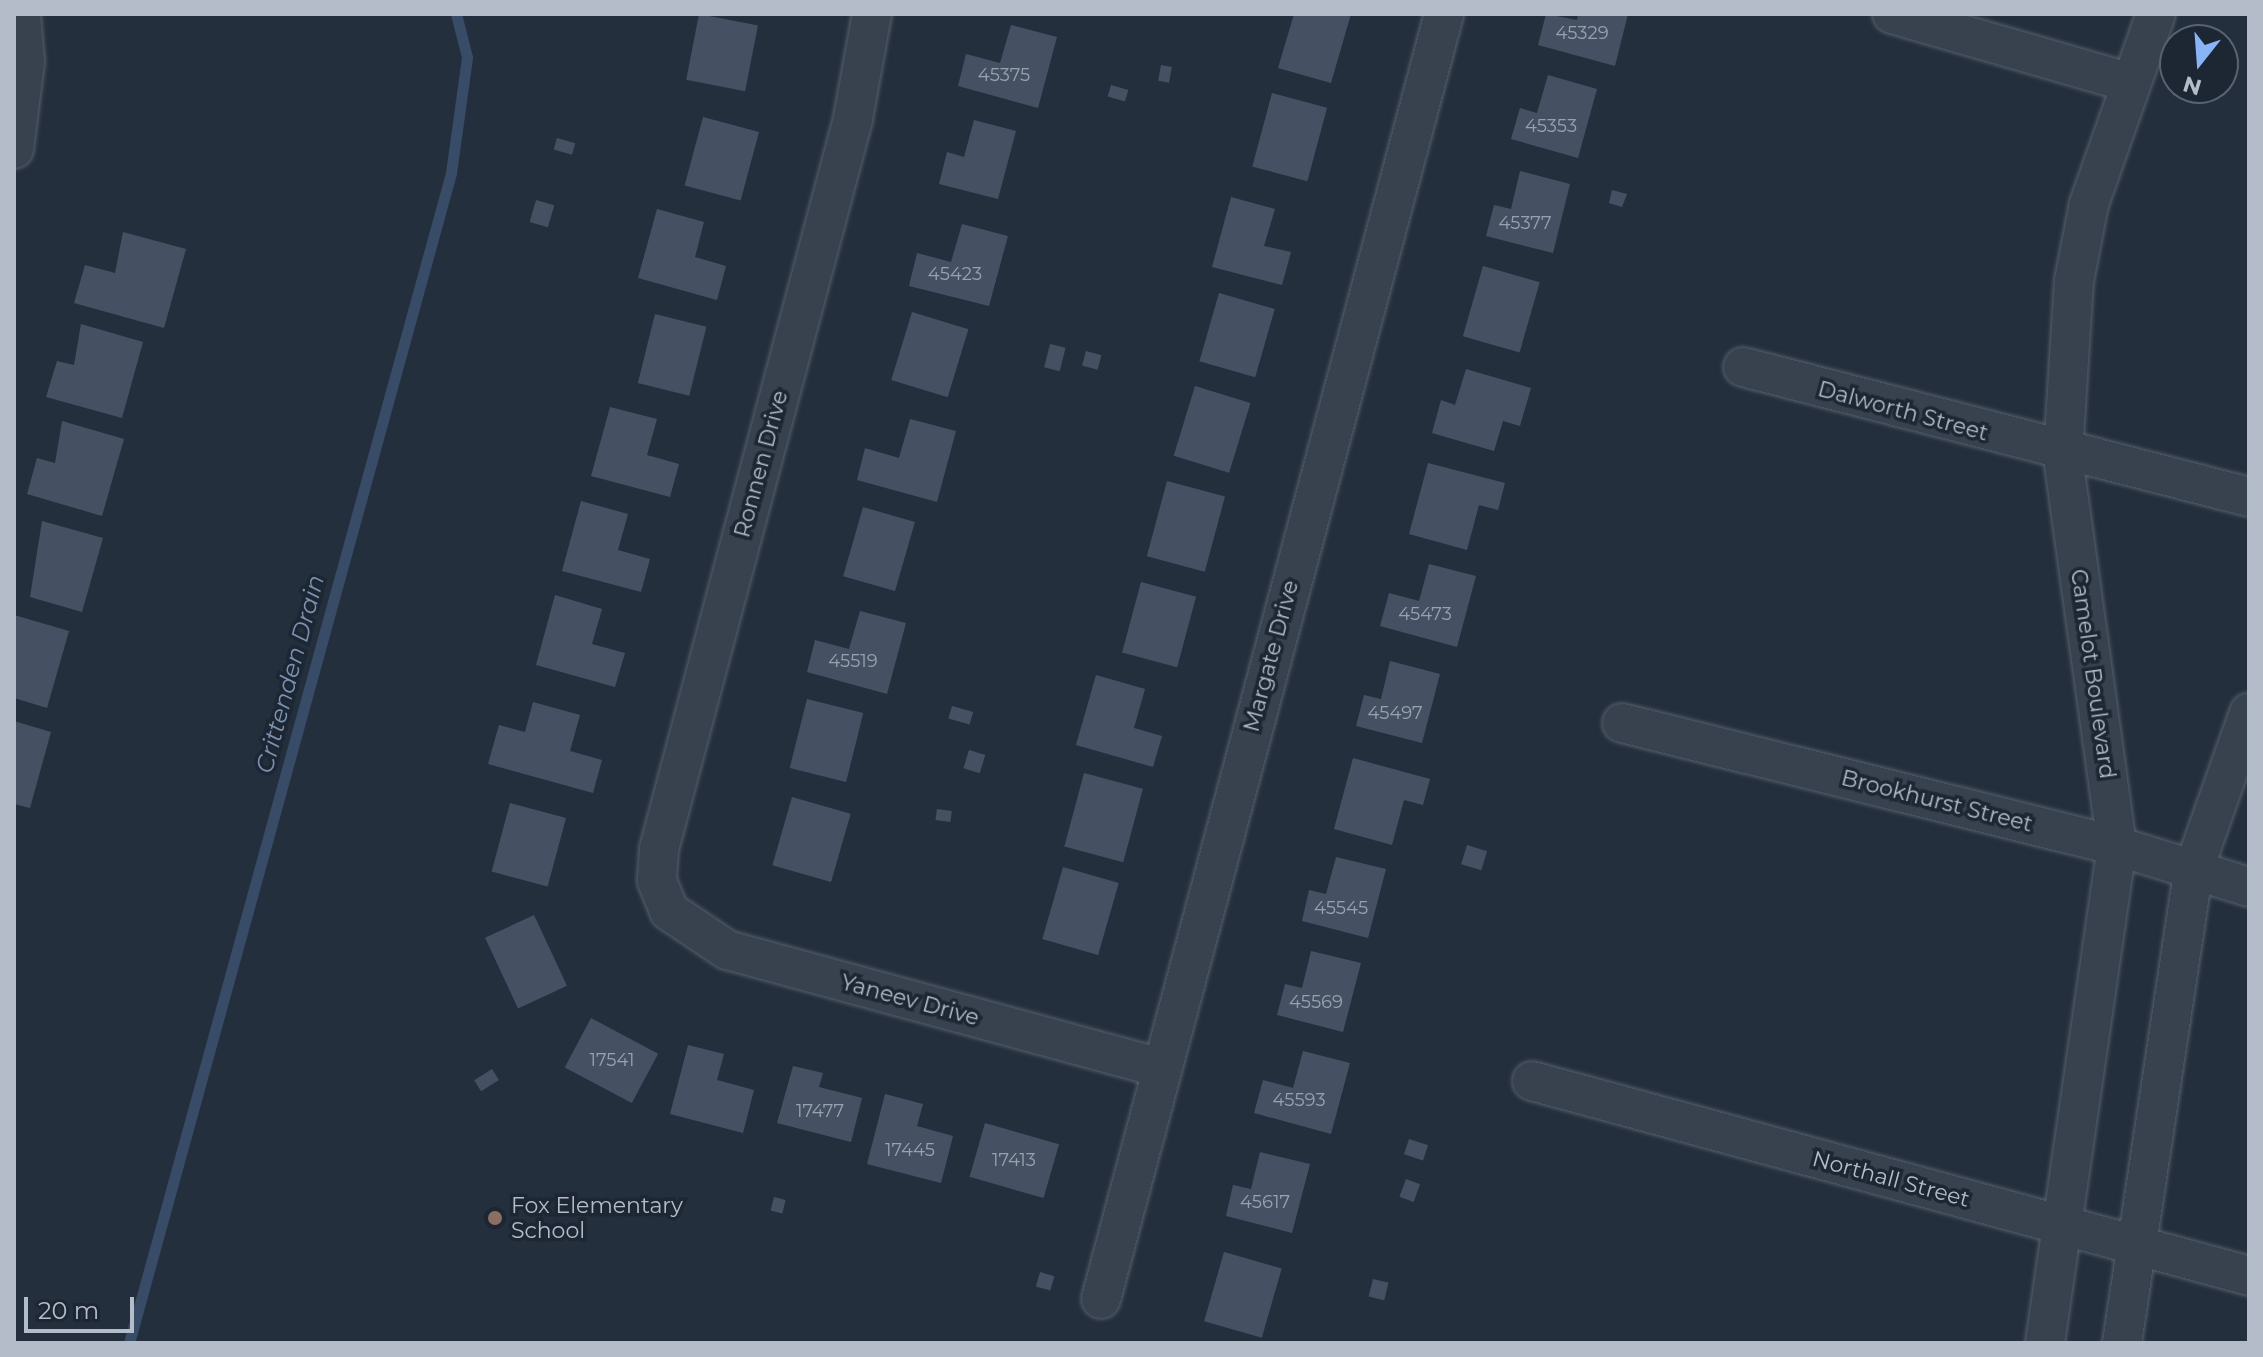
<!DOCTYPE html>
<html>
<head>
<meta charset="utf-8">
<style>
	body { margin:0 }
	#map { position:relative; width:2263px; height:1357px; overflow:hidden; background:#242f3e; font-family:Montserrat,sans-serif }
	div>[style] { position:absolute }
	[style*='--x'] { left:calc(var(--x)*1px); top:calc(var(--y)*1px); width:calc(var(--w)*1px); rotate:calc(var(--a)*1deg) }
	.stream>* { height:11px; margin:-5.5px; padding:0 5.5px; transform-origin:5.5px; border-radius:5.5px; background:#394c67 }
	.building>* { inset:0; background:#455162; transform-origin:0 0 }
	.roads { filter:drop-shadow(0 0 2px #565f6c) drop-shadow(0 0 2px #565f6c) }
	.minor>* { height:38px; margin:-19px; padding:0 19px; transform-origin:19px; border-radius:19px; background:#38414e }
	.dots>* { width:22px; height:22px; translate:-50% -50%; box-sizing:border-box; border:4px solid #1d2633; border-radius:50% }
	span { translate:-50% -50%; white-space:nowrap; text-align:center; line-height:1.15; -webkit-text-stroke:7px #1d2633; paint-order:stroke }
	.number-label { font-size:18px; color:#98a1af }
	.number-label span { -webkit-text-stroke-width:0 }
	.street-label { font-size:22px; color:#b4bcc9 }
	.poi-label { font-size:22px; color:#b4bcc9 }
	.left { translate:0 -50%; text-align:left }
	.water-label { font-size:24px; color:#7c92b1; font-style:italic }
	.frame { position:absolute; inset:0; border:16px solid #b4bcc9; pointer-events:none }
	.north { position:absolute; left:2159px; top:24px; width:80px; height:80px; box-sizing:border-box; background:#1d2633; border:2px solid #59626f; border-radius:50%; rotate:197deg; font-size:22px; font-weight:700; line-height:32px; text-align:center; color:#b4bcc9 }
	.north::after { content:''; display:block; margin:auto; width:28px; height:36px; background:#8ab4f8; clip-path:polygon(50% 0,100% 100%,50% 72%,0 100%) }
	.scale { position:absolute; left:24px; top:1297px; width:110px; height:36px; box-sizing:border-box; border:4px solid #b4bcc9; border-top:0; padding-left:10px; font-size:24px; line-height:28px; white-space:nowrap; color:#b4bcc9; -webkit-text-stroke:6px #1d2633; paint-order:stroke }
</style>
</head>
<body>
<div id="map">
	<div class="stream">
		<div style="--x:129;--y:1343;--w:1214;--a:-74.61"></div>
		<div style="--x:451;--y:173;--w:117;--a:-82.1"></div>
		<div style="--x:467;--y:57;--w:44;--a:-104.3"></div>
	</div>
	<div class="building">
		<div style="left:699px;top:14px;width:60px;height:67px;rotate:11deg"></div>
		<div style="clip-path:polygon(1294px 14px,1351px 14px,1331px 83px,1278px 68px)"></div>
		<div style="clip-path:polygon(1546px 14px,1577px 20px,1578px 14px,1628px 14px,1615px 66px,1538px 45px)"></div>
		<div style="clip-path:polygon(1011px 25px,1057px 37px,1038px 108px,958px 86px,966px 54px,1000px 63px)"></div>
		<div style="left:1161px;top:65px;width:11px;height:16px;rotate:10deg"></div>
		<div style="clip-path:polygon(1548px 75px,1597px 89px,1578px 158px,1511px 139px,1520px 108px,1537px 113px)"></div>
		<div style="left:1111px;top:85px;width:18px;height:12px;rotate:16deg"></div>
		<div style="left:1272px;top:93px;width:57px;height:76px;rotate:15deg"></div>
		<div style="left:703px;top:117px;width:58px;height:71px;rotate:15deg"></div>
		<div style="clip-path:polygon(974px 120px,1016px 131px,998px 199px,939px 184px,947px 152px,964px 157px)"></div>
		<div style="left:557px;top:138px;width:19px;height:12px;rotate:16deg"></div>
		<div style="clip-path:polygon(1520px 171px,1570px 184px,1553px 253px,1486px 236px,1494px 205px,1511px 209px)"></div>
		<div style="clip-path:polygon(1612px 190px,1627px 194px,1622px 207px,1609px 203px)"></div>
		<div style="clip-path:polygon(1231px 197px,1275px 209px,1264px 246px,1291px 252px,1282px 285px,1212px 267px)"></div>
		<div style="left:536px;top:200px;width:19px;height:23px;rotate:16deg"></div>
		<div style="clip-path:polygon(657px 209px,704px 222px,695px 257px,726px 266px,717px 300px,638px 278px)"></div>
		<div style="clip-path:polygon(962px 224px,1008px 236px,989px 306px,909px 286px,917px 253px,951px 262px)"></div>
		<div style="clip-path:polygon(123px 232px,186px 249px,164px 328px,74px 303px,85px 265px,115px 273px)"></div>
		<div style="left:1483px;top:266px;width:59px;height:73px;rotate:16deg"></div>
		<div style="left:1219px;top:293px;width:58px;height:71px;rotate:16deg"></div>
		<div style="left:912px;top:312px;width:59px;height:71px;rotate:17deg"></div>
		<div style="left:655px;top:314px;width:53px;height:71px;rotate:14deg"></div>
		<div style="clip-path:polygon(81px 324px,143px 342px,122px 418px,46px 397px,57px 361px,74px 365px)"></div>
		<div style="left:1050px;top:344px;width:16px;height:24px;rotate:14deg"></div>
		<div style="left:1086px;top:351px;width:16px;height:15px;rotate:15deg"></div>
		<div style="clip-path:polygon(1466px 369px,1531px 388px,1520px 426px,1503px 421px,1494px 451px,1432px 433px,1441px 400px,1455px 405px)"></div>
		<div style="left:1195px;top:386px;width:58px;height:73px;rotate:17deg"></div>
		<div style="clip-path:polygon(610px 407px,657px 419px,647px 455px,679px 464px,670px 497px,591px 476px)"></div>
		<div style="clip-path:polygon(910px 419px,956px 431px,937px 502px,857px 480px,865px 448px,899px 458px)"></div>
		<div style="clip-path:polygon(62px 421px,124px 439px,102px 516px,27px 494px,37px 458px,55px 463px)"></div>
		<div style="clip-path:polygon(1428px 463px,1505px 483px,1498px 510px,1479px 505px,1467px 550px,1409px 534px)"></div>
		<div style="left:1167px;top:481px;width:60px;height:78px;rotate:15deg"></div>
		<div style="clip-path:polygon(581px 501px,628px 514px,618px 550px,650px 559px,641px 592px,562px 571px)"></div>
		<div style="left:863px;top:507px;width:54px;height:72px;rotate:16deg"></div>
		<div style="clip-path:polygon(42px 521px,103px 538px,82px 612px,30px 597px)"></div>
		<div style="clip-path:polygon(1429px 564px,1476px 576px,1457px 647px,1380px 626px,1389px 593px,1419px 601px)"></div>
		<div style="left:1141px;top:582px;width:57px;height:73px;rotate:15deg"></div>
		<div style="clip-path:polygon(555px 595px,602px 609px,592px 644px,625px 653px,615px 687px,536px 665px)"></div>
		<div style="clip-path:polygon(860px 611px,906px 623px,887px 694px,807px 672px,815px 640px,849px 649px)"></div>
		<div style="clip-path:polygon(14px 615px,69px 631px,47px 708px,14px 698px)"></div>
		<div style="clip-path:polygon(1390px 661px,1440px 674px,1422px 743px,1356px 726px,1364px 695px,1381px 699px)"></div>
		<div style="clip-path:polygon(1096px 675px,1145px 689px,1134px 728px,1162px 736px,1153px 767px,1076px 745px)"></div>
		<div style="left:807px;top:699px;width:58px;height:71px;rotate:14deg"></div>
		<div style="clip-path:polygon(533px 702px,580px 715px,570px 751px,602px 760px,593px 793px,488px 764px,499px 725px,525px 732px)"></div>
		<div style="left:952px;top:706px;width:22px;height:13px;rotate:16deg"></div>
		<div style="clip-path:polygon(14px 721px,51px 732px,30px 808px,14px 804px)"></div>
		<div style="left:969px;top:750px;width:17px;height:19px;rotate:17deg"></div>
		<div style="clip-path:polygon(1353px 758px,1430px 779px,1423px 805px,1404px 800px,1392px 845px,1334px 829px)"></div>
		<div style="left:1084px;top:773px;width:61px;height:76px;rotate:15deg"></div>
		<div style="left:792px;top:797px;width:61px;height:71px;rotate:16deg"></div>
		<div style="left:510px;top:803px;width:58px;height:71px;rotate:15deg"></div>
		<div style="left:937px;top:809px;width:15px;height:11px;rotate:8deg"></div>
		<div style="left:1467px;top:845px;width:21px;height:20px;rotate:17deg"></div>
		<div style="clip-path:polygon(1336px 857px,1386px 869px,1368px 938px,1302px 921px,1309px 890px,1326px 894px)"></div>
		<div style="left:1063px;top:867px;width:58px;height:75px;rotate:16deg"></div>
		<div style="left:534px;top:915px;width:78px;height:54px;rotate:65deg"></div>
		<div style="clip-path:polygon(1311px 951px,1361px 963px,1343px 1032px,1277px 1015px,1285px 984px,1302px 988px)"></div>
		<div style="left:591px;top:1018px;width:76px;height:56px;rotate:28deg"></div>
		<div style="clip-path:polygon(688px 1045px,724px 1054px,717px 1080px,754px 1090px,743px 1133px,670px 1114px)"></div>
		<div style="clip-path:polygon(1303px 1051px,1350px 1063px,1331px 1134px,1254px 1113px,1263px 1080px,1293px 1088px)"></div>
		<div style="clip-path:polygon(793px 1066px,823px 1073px,819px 1087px,862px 1098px,851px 1142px,777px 1123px)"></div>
		<div style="left:492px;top:1069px;width:13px;height:21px;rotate:58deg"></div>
		<div style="clip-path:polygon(885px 1094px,923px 1104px,917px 1126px,953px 1136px,941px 1183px,867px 1164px)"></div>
		<div style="left:985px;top:1123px;width:77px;height:56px;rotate:16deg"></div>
		<div style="left:1409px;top:1139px;width:20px;height:16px;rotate:18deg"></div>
		<div style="clip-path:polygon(1260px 1152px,1310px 1164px,1292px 1233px,1226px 1216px,1233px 1185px,1251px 1189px)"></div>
		<div style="left:1406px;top:1179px;width:15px;height:19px;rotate:20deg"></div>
		<div style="left:774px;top:1197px;width:12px;height:14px;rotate:14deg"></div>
		<div style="left:1224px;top:1252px;width:60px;height:72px;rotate:16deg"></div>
		<div style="left:1040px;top:1272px;width:15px;height:15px;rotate:16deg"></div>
		<div style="left:1373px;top:1279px;width:16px;height:18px;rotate:14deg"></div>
	</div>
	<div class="roads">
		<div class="minor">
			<div style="--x:872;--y:14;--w:107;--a:100.3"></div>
			<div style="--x:853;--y:119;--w:755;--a:104.88"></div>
			<div style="--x:659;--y:849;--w:32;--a:94"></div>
			<div style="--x:657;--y:881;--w:32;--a:68"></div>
			<div style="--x:669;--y:911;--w:70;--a:33.9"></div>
			<div style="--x:727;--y:950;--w:450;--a:15.2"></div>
			<div style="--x:1892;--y:14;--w:246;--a:16.1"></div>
			<div style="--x:14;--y:149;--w:88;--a:-82.8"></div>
			<div style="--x:25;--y:62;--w:48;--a:-94.8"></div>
			<div style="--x:1743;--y:367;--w:522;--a:14.41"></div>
			<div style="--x:1622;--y:723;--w:510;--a:13.95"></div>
			<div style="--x:2117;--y:846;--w:138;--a:17.3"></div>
			<div style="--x:1532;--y:1081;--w:743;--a:15.21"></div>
			<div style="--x:1101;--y:1299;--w:1330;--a:-75.05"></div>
			<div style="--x:2045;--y:1343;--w:502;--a:-81.76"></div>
			<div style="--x:2117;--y:846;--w:395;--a:-97.9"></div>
			<div style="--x:2063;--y:455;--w:174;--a:-86.4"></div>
			<div style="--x:2074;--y:281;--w:78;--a:-79"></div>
			<div style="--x:2089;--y:204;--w:201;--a:-70.6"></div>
			<div style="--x:2122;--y:1343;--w:477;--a:-81.4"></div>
			<div style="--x:2193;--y:871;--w:168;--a:-70.5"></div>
		</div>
	</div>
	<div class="dots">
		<div style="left:495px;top:1218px;background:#8d6e63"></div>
	</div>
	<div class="number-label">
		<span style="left:1582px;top:33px">45329</span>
		<span style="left:1004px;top:75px">45375</span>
		<span style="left:1551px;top:126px">45353</span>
		<span style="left:1525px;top:223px">45377</span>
		<span style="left:955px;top:274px">45423</span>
		<span style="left:1425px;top:614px">45473</span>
		<span style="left:853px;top:661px">45519</span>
		<span style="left:1395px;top:713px">45497</span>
		<span style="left:1341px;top:908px">45545</span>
		<span style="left:1316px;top:1002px">45569</span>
		<span style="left:612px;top:1060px">17541</span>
		<span style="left:1299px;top:1100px">45593</span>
		<span style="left:820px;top:1111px">17477</span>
		<span style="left:910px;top:1150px">17445</span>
		<span style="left:1014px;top:1160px">17413</span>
		<span style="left:1265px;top:1202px">45617</span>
	</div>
	<div class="street-label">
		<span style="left:1903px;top:411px;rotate:15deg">Dalworth Street</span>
		<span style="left:761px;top:464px;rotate:-75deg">Ronnen Drive</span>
		<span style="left:1271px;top:656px;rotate:-75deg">Margate Drive</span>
		<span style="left:2093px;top:674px;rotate:82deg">Camelot Boulevard</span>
		<span style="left:1937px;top:801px;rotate:14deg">Brookhurst Street</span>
		<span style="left:910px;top:1000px;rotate:15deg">Yaneev Drive</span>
		<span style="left:1891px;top:1179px;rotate:15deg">Northall Street</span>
	</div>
	<div class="poi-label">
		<span class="left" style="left:511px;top:1218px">Fox Elementary<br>School</span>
	</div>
	<div class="water-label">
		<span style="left:290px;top:674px;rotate:-75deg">Crittenden Drain</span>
	</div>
	<div class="frame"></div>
	<div class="north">N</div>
	<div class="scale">20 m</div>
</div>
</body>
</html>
